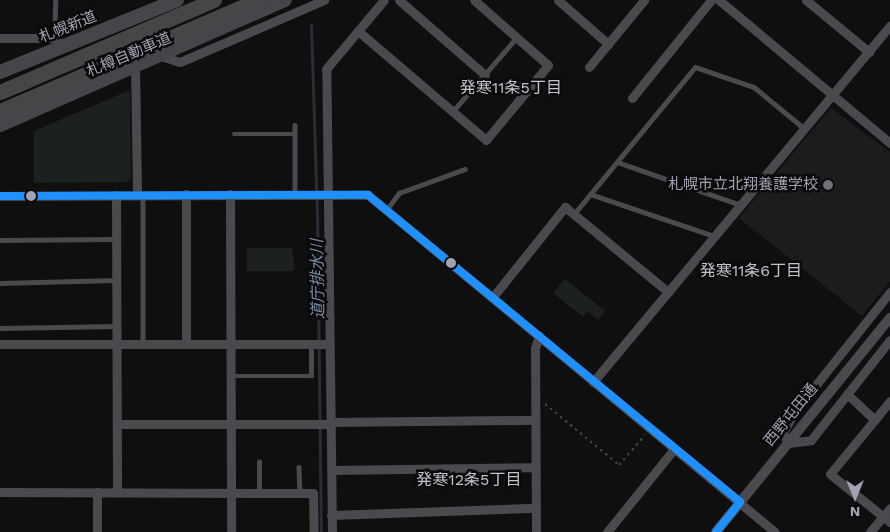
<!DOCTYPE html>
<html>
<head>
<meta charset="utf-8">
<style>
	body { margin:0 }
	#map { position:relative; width:890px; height:532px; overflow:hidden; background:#0f0f10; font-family:"Work Sans","Noto Sans JP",sans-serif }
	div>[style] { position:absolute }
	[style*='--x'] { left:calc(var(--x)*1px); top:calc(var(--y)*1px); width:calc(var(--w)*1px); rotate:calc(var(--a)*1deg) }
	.built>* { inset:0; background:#1c1c1e }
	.green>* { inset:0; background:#1c211d }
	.stream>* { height:3px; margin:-1.5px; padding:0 1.5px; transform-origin:1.5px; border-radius:1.5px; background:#292e35 }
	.path>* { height:2px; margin-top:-1px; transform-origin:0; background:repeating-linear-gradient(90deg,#45454a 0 2.5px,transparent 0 6.5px) }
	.service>* { height:4.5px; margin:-2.25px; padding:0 2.25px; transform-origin:2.25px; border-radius:2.25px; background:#4a4a4e }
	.minor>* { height:9px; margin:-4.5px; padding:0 4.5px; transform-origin:4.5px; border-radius:4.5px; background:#4a4a4e }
	.tertiary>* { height:10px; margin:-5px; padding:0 5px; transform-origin:5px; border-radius:5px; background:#4a4a4e }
	.trunk>* { height:14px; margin:-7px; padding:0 7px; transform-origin:7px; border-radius:7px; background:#46464a }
	.motorway>* { height:15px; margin:-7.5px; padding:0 7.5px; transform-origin:7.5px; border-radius:7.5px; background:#464649 }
	.bus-1>* { height:8px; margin:-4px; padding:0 4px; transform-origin:4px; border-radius:4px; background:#1e90ff }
	.dots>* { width:14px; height:14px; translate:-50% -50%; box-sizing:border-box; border:2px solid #0a0a0b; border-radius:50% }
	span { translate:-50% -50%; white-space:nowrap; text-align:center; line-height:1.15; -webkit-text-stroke:5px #0a0a0b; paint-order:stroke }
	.street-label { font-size:15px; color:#a1a3b0 }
	.poi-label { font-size:15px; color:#a1a3b0 }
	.right { translate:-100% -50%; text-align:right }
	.neighbourhood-label { font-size:16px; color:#c2c3cc }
	.water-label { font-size:16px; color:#7a8ba9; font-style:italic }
	.north { position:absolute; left:830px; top:472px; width:50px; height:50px; -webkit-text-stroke:4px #0a0a0b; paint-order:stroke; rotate:180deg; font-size:14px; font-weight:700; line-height:20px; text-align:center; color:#a1a3b0 }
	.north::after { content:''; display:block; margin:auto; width:18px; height:22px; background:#a1a3b0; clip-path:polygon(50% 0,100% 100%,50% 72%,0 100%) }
</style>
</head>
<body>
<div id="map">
	<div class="built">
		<div style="clip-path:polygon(831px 108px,890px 152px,890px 281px,862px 316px,739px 218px)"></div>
	</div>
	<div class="green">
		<div style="clip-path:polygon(130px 90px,131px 177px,127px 182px,34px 183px,34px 131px)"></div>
		<div style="clip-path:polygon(247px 248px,292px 248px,295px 268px,292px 271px,247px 271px)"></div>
		<div style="clip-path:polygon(565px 279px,605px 311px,598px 320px,587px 311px,583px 317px,553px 293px)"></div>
	</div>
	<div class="stream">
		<div style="--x:311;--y:25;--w:186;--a:88.2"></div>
		<div style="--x:317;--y:211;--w:321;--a:89.3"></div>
	</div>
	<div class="path">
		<div style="--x:545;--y:404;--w:96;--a:39.5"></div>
		<div style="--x:619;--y:465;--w:40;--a:-49"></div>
	</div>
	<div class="service">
		<div style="--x:54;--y:38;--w:38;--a:-88"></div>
		<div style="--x:453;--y:111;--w:98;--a:-49.1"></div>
		<div style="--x:295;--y:125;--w:69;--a:90"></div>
		<div style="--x:234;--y:134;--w:61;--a:0"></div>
		<div style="--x:617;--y:162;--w:131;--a:19.1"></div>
		<div style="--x:590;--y:194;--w:131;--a:18.7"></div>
		<div style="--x:143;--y:196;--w:148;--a:90"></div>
		<div style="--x:387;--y:209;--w:20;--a:-53"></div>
		<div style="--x:399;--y:193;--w:70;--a:-20"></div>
		<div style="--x:574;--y:214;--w:190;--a:-50.5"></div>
		<div style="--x:695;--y:67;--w:62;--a:18.7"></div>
		<div style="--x:754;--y:87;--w:65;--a:39.4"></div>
		<div style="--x:0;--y:240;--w:115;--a:-0.5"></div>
		<div style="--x:0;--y:283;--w:116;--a:-1.5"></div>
		<div style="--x:0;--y:328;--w:117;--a:-1"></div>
		<div style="--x:230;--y:376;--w:81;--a:0"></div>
		<div style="--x:311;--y:376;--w:31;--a:-90"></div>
		<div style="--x:299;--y:467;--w:26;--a:88"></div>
		<div style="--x:259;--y:492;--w:30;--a:-90"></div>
	</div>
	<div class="minor">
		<div style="--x:399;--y:0;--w:114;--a:41.1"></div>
		<div style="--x:558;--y:0;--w:67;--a:41.3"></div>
		<div style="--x:719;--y:0;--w:223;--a:39.9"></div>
		<div style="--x:806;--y:0;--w:82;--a:39.5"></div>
		<div style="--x:358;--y:31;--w:168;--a:40.4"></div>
		<div style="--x:486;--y:140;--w:97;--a:-50.4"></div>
		<div style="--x:548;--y:65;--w:98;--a:-138.7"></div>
		<div style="--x:0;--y:38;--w:54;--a:0"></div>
		<div style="--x:54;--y:38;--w:13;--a:39"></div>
		<div style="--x:158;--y:55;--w:23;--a:18"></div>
		<div style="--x:180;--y:62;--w:157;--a:-23.3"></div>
		<div style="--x:135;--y:64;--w:131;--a:89.1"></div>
		<div style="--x:589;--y:67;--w:87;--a:-50.6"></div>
		<div style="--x:632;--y:98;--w:126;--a:-51.1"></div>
		<div style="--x:186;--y:194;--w:150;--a:90"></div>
		<div style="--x:230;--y:194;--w:338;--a:89.8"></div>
		<div style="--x:116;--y:195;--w:297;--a:89.8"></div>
		<div style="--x:0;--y:196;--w:368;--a:-0.2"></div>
		<div style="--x:368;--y:195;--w:528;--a:39.63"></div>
		<div style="--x:890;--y:292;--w:152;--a:128.6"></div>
		<div style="--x:795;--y:411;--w:25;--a:119"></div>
		<div style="--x:783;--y:433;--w:11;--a:63"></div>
		<div style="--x:788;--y:443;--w:23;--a:-7"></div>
		<div style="--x:811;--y:440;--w:127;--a:-51.7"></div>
		<div style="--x:492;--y:298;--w:117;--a:-51.3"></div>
		<div style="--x:565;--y:207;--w:134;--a:39.5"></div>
		<div style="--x:0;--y:344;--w:329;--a:0"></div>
		<div style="--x:593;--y:382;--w:464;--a:-50.2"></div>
		<div style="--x:847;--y:394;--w:38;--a:43"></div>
		<div style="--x:890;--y:401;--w:94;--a:129.4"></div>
		<div style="--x:830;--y:474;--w:77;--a:38.7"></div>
		<div style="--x:330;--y:422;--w:205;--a:-0.6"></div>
		<div style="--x:118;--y:424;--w:212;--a:0"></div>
		<div style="--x:332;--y:470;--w:204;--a:-0.8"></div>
		<div style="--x:0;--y:492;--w:313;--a:0.2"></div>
		<div style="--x:313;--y:493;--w:39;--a:89"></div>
		<div style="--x:331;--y:515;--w:205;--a:-2"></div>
		<div style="--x:97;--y:532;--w:40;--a:-90"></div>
		<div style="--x:332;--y:532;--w:463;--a:-90.7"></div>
		<div style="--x:326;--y:69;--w:90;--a:-50"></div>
		<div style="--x:536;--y:532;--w:184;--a:-90.3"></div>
		<div style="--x:535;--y:348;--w:13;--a:-72"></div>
		<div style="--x:607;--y:532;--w:107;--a:-51.1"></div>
		<div style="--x:870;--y:532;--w:31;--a:-50"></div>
	</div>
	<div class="tertiary">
		<div style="--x:716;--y:532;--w:276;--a:-50.9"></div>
	</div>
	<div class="trunk">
		<div style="--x:0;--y:72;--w:191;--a:-22.1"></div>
		<div style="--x:0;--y:125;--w:311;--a:-23.7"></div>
	</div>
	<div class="motorway">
		<div style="--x:0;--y:92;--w:233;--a:-23.3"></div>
		<div style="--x:0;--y:111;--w:281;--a:-23.3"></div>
	</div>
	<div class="bus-1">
		<div style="--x:0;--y:196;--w:368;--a:-0.2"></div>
		<div style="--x:368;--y:195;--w:482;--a:39.5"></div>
		<div style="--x:716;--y:532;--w:38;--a:-51"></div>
	</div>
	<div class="dots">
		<div style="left:828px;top:185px;background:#6e6f78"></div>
		<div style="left:31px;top:196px;background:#a1a3b0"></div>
		<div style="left:451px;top:263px;background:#a1a3b0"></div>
	</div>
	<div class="street-label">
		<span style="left:68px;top:27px;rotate:-22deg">札幌新道</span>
		<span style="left:129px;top:55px;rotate:-23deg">札樽自動車道</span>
		<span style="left:791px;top:415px;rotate:-51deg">西野屯田通</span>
	</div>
	<div class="poi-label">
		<span class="right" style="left:818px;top:185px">札幌市立北翔養護学校</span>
	</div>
	<div class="neighbourhood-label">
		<span style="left:511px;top:88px">発寒11条5丁目</span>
		<span style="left:751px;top:271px">発寒11条6丁目</span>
		<span style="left:469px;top:480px">発寒12条5丁目</span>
	</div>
	<div class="water-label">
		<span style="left:318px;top:279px;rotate:-91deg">道庁排水川</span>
	</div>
	<div class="north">N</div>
</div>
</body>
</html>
